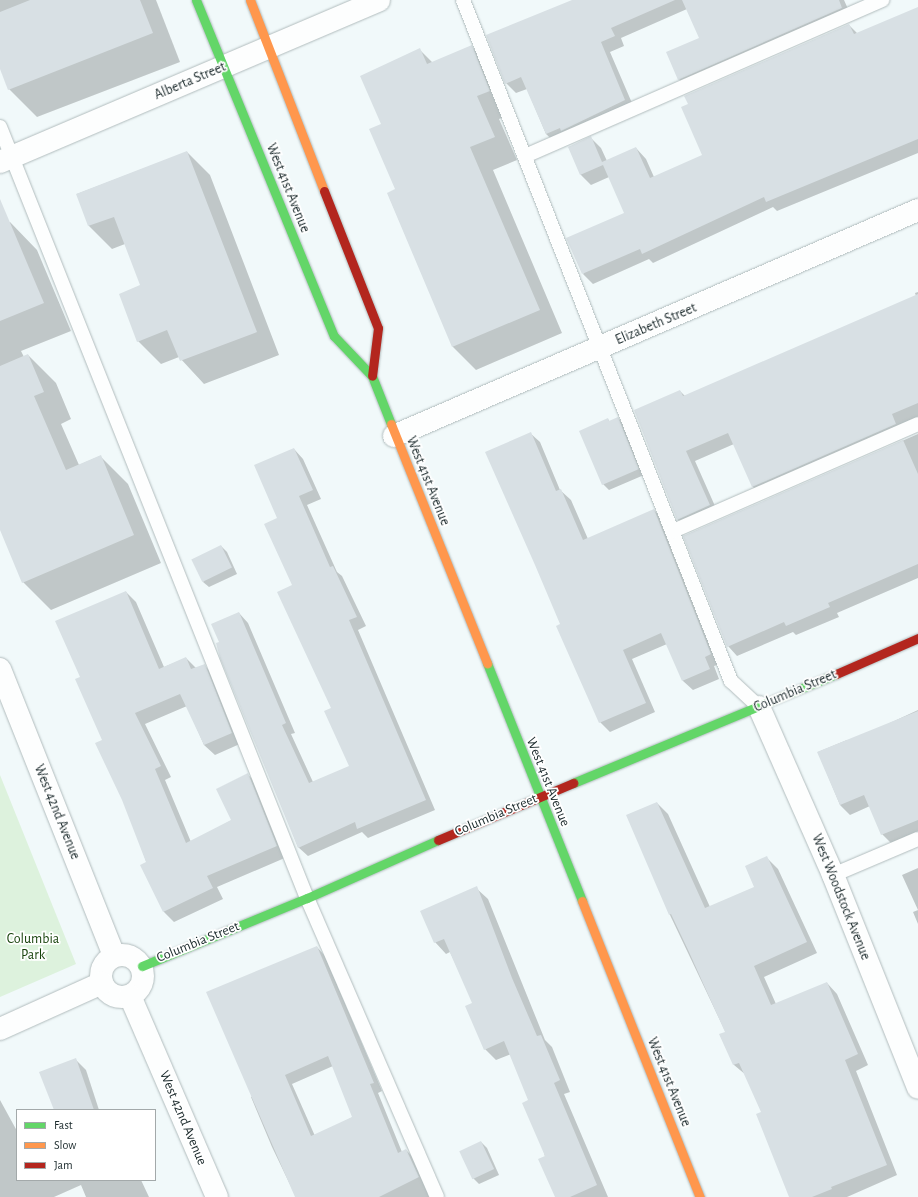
<!DOCTYPE html>
<html>
<head>
<meta charset="utf-8">
<style>
	body { margin:0 }
	#map { position:relative; width:918px; height:1197px; overflow:hidden; background:#f1f9fa; font-family:"Alegreya Sans",sans-serif }
	div>[style] { position:absolute }
	[style*='--x'] { left:calc(var(--x)*1px); top:calc(var(--y)*1px); width:calc(var(--w)*1px); rotate:calc(var(--a)*1deg) }
	.green>* { inset:0; background:#ddf2dd }
	.shadow>* { inset:0; background:#0003 }
	.building>* { inset:0; background:#d8e0e4; transform-origin:0 0 }
	.roads { filter:drop-shadow(0 0 1px #b1bcbd) drop-shadow(0 0 1px #b1bcbd) }
	.lane>* { height:14px; margin:-7px; padding:0 7px; transform-origin:7px; border-radius:7px; background:#fdfefe }
	.street>* { height:22px; margin:-11px; padding:0 11px; transform-origin:11px; border-radius:11px; background:#fdfefe }
	.street>.ring { margin:-11px; padding:0; box-sizing:content-box; background:none; border:22px solid #fdfefe; border-radius:50% }
	.fast>* { height:9px; margin:-4.5px; padding:0 4.5px; transform-origin:4.5px; border-radius:4.5px; background:#63d668 }
	.slow>* { height:9px; margin:-4.5px; padding:0 4.5px; transform-origin:4.5px; border-radius:4.5px; background:#ff974d }
	.jam>* { height:9px; margin:-4.5px; padding:0 4.5px; transform-origin:4.5px; border-radius:4.5px; background:#b3261e }
	span { translate:-50% -50%; white-space:nowrap; text-align:center; line-height:1.15; -webkit-text-stroke:3.5px #fff; paint-order:stroke }
	.street-label { font-size:14px; color:#19282a }
	.park-label { font-size:14px; color:#133f07 }
	.legend { position:absolute; left:16px; top:1109px; width:140px; height:72px; box-sizing:border-box; background:#fff; border:1px solid #a3a9aa; margin:0; padding:5px 7px; list-style:none; font-size:12px; color:#19282a }
	.legend li { display:flex; align-items:center; gap:8px; height:20px }
	.legend b { width:20px; border:1px solid #a3a9aa }
</style>
</head>
<body>
<div id="map">
	<div class="green">
		<div style="clip-path:polygon(0 775px,76px 964px,0 997px)"></div>
	</div>
	<div class="shadow">
		<div style="clip-path:polygon(0 0,156px 0,180px 62px,37px 117px,9px 89px,0 66px)"></div>
		<div style="clip-path:polygon(573px 0,844px 0,852px 18px,689px 90px,679px 79px,700px 38px,687px 9px,621px 38px,624px 46px,610px 52px,635px 110px,557px 144px,546px 134px,527px 89px,516px 93px,506px 83px)"></div>
		<div style="clip-path:polygon(918px 8px,918px 153px,777px 211px,773px 207px,653px 263px,649px 259px,593px 284px,583px 274px,626px 214px,609px 177px,591px 185px,581px 175px,569px 147px,591px 138px,601px 148px,607px 161px,636px 148px,646px 159px,654px 177px,703px 156px,849px 25px,858px 34px)"></div>
		<div style="clip-path:polygon(471px 46px,494px 69px,512px 114px,499px 119px,517px 160px,493px 170px,562px 333px,476px 370px,453px 347px,388px 194px,397px 190px,383px 124px,420px 50px,433px 63px)"></div>
		<div style="clip-path:polygon(187px 152px,210px 175px,279px 355px,204px 384px,179px 357px,161px 364px,138px 341px,142px 286px,125px 244px,112px 249px,89px 226px,77px 194px)"></div>
		<div style="clip-path:polygon(10px 222px,37px 250px,71px 331px,21px 351px,24px 357px,28px 355px,56px 383px,71px 419px,61px 424px,79px 465px,100px 456px,128px 484px,161px 563px,51px 610px,23px 582px,0 527px,0 226px)"></div>
		<div style="clip-path:polygon(918px 292px,918px 429px,762px 496px,753px 487px,734px 444px,695px 461px,719px 515px,687px 529px,678px 520px,680px 391px,685px 396px,916px 296px,915px 293px)"></div>
		<div style="clip-path:polygon(618px 418px,624px 424px,644px 475px,609px 490px,603px 484px,608px 419px,610px 422px)"></div>
		<div style="clip-path:polygon(530px 433px,540px 442px,560px 490px,571px 500px,588px 539px,654px 510px,664px 520px,720px 664px,714px 666px,719px 679px,693px 690px,683px 681px,667px 644px,632px 659px,655px 712px,610px 732px,600px 722px,561px 625px)"></div>
		<div style="clip-path:polygon(918px 434px,918px 578px,837px 613px,839px 617px,796px 635px,793px 632px,737px 656px,728px 646px,684px 536px)"></div>
		<div style="clip-path:polygon(294px 449px,303px 459px,321px 499px,307px 505px,337px 572px,342px 576px,366px 626px,358px 630px,435px 810px,368px 838px,362px 832px,308px 856px,298px 847px,220px 643px,239px 613px,248px 623px,295px 733px,291px 734px,313px 782px,350px 767px,293px 586px,278px 519px)"></div>
		<div style="clip-path:polygon(221px 546px,227px 552px,237px 574px,209px 587px,203px 582px)"></div>
		<div style="clip-path:polygon(126px 592px,136px 602px,164px 667px,186px 658px,196px 668px,204px 665px,215px 676px,242px 743px,215px 755px,204px 745px,187px 706px,145px 724px,171px 777px,165px 780px,191px 842px,232px 820px,248px 775px,259px 785px,287px 857px,217px 887px,223px 899px,174px 922px,164px 912px,81px 677px)"></div>
		<div style="clip-path:polygon(918px 710px,918px 835px,892px 844px,882px 834px,870px 806px,850px 815px,840px 805px,818px 752px,847px 740px,849px 742px)"></div>
		<div style="clip-path:polygon(657px 803px,668px 814px,710px 907px,755px 888px,767px 858px,778px 869px,817px 953px,764px 977px,776px 1004px,827px 983px,837px 994px,868px 1065px,856px 1071px,897px 1175px,847px 1197px,790px 1197px,762px 1113px,746px 1075px,734px 1065px,720px 1035px,726px 1033px,670px 915px,628px 815px)"></div>
		<div style="clip-path:polygon(918px 868px,918px 924px,913px 912px,918px 910px,902px 875px)"></div>
		<div style="clip-path:polygon(476px 888px,488px 899px,545px 1040px,552px 1047px,570px 1092px,564px 1094px,608px 1197px,556px 1197px,530px 1101px,511px 1054px,496px 1060px,485px 1049px,474px 1004px,450px 952px,446px 954px,435px 942px)"></div>
		<div style="clip-path:polygon(evenodd,317px 947px,325px 956px,382px 1091px,378px 1093px,402px 1152px,406px 1150px,415px 1159px,432px 1197px,296px 1197px,272px 1147px,251px 1097px,253px 1096px,317px 947px,333px 1066px,353px 1117px,315px 1136px,292px 1084px,333px 1066px)"></div>
		<div style="clip-path:polygon(75px 1059px,86px 1070px,99px 1110px,55px 1110px)"></div>
		<div style="clip-path:polygon(0 1100px,17px 1131px,17px 1180px,141px 1180px,149px 1197px,86px 1197px,81px 1185px,54px 1197px,0 1197px)"></div>
		<div style="clip-path:polygon(481px 1142px,487px 1148px,499px 1175px,479px 1184px,473px 1178px)"></div>
	</div>
	<div class="building">
		<div style="clip-path:polygon(30px 0,140px 0,153px 33px,8px 90px,0 69px,0 12px)"></div>
		<div style="clip-path:polygon(572px 0,675px 0,611px 28px,615px 36px,601px 42px,625px 100px,561px 131px,560px 128px,546px 134px,521px 77px,505px 84px,486px 35px)"></div>
		<div style="clip-path:polygon(682px 0,839px 0,842px 8px,678px 80px,666px 52px,699px 38px)"></div>
		<div style="clip-path:polygon(918px 7px,918px 139px,766px 202px,764px 197px,642px 254px,640px 249px,582px 274px,566px 238px,624px 213px,603px 165px,580px 175px,568px 147px,591px 136px,602px 162px,636px 147px,650px 178px,702px 155px,681px 107px,688px 104px,684px 96px,849px 24px,854px 34px)"></div>
		<div style="clip-path:polygon(472px 45px,490px 91px,477px 96px,495px 137px,470px 147px,540px 310px,452px 347px,387px 193px,395px 189px,369px 129px,381px 124px,360px 76px,420px 48px,427px 64px)"></div>
		<div style="clip-path:polygon(187px 151px,257px 332px,180px 361px,167px 330px,137px 342px,119px 294px,140px 285px,114px 217px,88px 226px,76px 194px)"></div>
		<div style="clip-path:polygon(0 199px,44px 303px,0 321px)"></div>
		<div style="clip-path:polygon(918px 294px,918px 403px,892px 414px,896px 424px,752px 487px,728px 433px,686px 451px,710px 505px,677px 520px,634px 410px,680px 390px,683px 396px)"></div>
		<div style="clip-path:polygon(28px 354px,44px 392px,34px 396px,66px 470px,101px 455px,134px 535px,22px 583px,0 530px,0 366px)"></div>
		<div style="clip-path:polygon(618px 417px,639px 469px,602px 485px,579px 431px,608px 418px,609px 421px)"></div>
		<div style="clip-path:polygon(531px 432px,556px 491px,561px 489px,583px 540px,654px 509px,711px 654px,705px 657px,710px 669px,682px 681px,661px 633px,623px 650px,646px 703px,599px 723px,556px 626px,560px 624px,535px 565px,485px 452px)"></div>
		<div style="clip-path:polygon(903px 440px,918px 474px,918px 564px,828px 603px,830px 607px,786px 626px,784px 622px,727px 647px,683px 536px)"></div>
		<div style="clip-path:polygon(294px 448px,313px 490px,299px 496px,330px 567px,333px 566px,357px 617px,349px 620px,426px 800px,357px 829px,355px 822px,298px 848px,220px 658px,216px 643px,219px 642px,211px 624px,239px 612px,286px 723px,282px 725px,309px 783px,349px 766px,324px 711px,331px 708px,277px 592px,292px 585px,264px 524px,277px 518px,254px 465px)"></div>
		<div style="left:221px;top:545px;width:25px;height:33px;rotate:64deg"></div>
		<div style="clip-path:polygon(126px 591px,159px 669px,186px 657px,191px 669px,205px 664px,232px 733px,204px 745px,180px 694px,135px 713px,161px 766px,155px 769px,186px 843px,231px 820px,216px 789px,248px 773px,277px 846px,207px 876px,213px 888px,163px 912px,140px 865px,146px 862px,122px 800px,95px 743px,102px 740px,75px 679px,80px 677px,55px 621px)"></div>
		<div style="clip-path:polygon(918px 711px,918px 820px,881px 835px,864px 795px,840px 805px,817px 752px)"></div>
		<div style="clip-path:polygon(657px 802px,705px 908px,754px 887px,745px 866px,767px 856px,807px 942px,754px 966px,771px 1005px,827px 982px,858px 1054px,845px 1060px,887px 1165px,831px 1187px,832px 1189px,812px 1197px,789px 1197px,756px 1114px,761px 1112px,739px 1063px,733px 1065px,719px 1034px,725px 1032px,689px 952px,671px 914px,669px 915px,626px 815px)"></div>
		<div style="clip-path:polygon(477px 886px,512px 978px,537px 1036px,541px 1035px,560px 1080px,554px 1083px,597px 1185px,570px 1197px,555px 1197px,538px 1159px,545px 1156px,522px 1103px,528px 1100px,504px 1041px,484px 1050px,465px 1006px,472px 1003px,444px 939px,434px 943px,420px 911px)"></div>
		<div style="clip-path:polygon(evenodd,317px 946px,374px 1083px,370px 1084px,398px 1153px,406px 1149px,419px 1177px,379px 1197px,295px 1197px,206px 992px,317px 946px,328px 1056px,352px 1117px,311px 1136px,285px 1075px,328px 1056px)"></div>
		<div style="clip-path:polygon(76px 1058px,94px 1110px,54px 1110px,39px 1072px)"></div>
		<div style="left:481px;top:1141px;width:31px;height:24px;rotate:65deg"></div>
	</div>
	<div class="roads">
		<div class="lane">
			<div style="--x:463;--y:0;--w:732;--a:68.52"></div>
			<div style="--x:731;--y:681;--w:38;--a:43"></div>
			<div style="--x:0;--y:127;--w:830;--a:68.29"></div>
			<div style="--x:307;--y:898;--w:326;--a:66.5"></div>
			<div style="--x:525;--y:156;--w:390;--a:-23.6"></div>
			<div style="--x:673;--y:531;--w:267;--a:-23.6"></div>
			<div style="--x:833;--y:875;--w:92;--a:-23"></div>
		</div>
		<div class="street">
			<div style="--x:0;--y:162;--w:412;--a:-23.1"></div>
			<div style="--x:394;--y:436;--w:571;--a:-23.33"></div>
			<div style="--x:0;--y:669;--w:309;--a:68.3"></div>
			<div style="--x:759;--y:707;--w:184;--a:66.2"></div>
			<div style="--x:833;--y:875;--w:229;--a:68.2"></div>
			<div class="ring" style="left:101px;top:955px;width:20px;height:20px"></div>
			<div style="--x:130;--y:996;--w:219;--a:66.6"></div>
			<div style="--x:0;--y:1029;--w:112;--a:-24.3"></div>
		</div>
		<div class="fast">
			<div style="--x:196;--y:0;--w:363;--a:67.7"></div>
			<div style="--x:334;--y:336;--w:55;--a:46.5"></div>
			<div style="--x:372;--y:376;--w:52;--a:68.4"></div>
			<div style="--x:487;--y:663;--w:256;--a:68.2"></div>
			<div style="--x:573;--y:783;--w:285;--a:-22.5"></div>
			<div style="--x:142;--y:966;--w:178;--a:-22.4"></div>
			<div style="--x:307;--y:898;--w:143;--a:-23.9"></div>
		</div>
		<div class="slow">
			<div style="--x:250;--y:0;--w:205;--a:68.8"></div>
			<div style="--x:391;--y:424;--w:258;--a:68.1"></div>
			<div style="--x:582;--y:901;--w:319;--a:68.3"></div>
		</div>
		<div class="jam">
			<div style="--x:324;--y:191;--w:147;--a:68.5"></div>
			<div style="--x:378;--y:328;--w:48;--a:97.1"></div>
			<div style="--x:836;--y:674;--w:90;--a:-23.7"></div>
			<div style="--x:438;--y:840;--w:147;--a:-22.9"></div>
		</div>
	</div>
	<div class="street-label">
		<span style="left:190px;top:81px;rotate:-23deg">Alberta Street</span>
		<span style="left:288px;top:188px;rotate:68deg">West 41st Avenue</span>
		<span style="left:656px;top:324px;rotate:-23deg">Elizabeth Street</span>
		<span style="left:428px;top:481px;rotate:68deg">West 41st Avenue</span>
		<span style="left:795px;top:691px;rotate:-23deg">Columbia Street</span>
		<span style="left:548px;top:782px;rotate:68deg">West 41st Avenue</span>
		<span style="left:57px;top:812px;rotate:68deg">West 42nd Avenue</span>
		<span style="left:496px;top:815px;rotate:-23deg">Columbia Street</span>
		<span style="left:841px;top:897px;rotate:68deg">West Woodstock Avenue</span>
		<span style="left:198px;top:942px;rotate:-22deg">Columbia Street</span>
		<span style="left:669px;top:1082px;rotate:68deg">West 41st Avenue</span>
		<span style="left:183px;top:1118px;rotate:67deg">West 42nd Avenue</span>
	</div>
	<div class="park-label">
		<span style="left:33px;top:947px">Columbia<br>Park</span>
	</div>
	<ul class="legend">
	<li><b style="height:5px;background:#63d668"></b>Fast</li>
	<li><b style="height:5px;background:#ff974d"></b>Slow</li>
	<li><b style="height:5px;background:#b3261e"></b>Jam</li>
	</ul>
</div>
</body>
</html>
